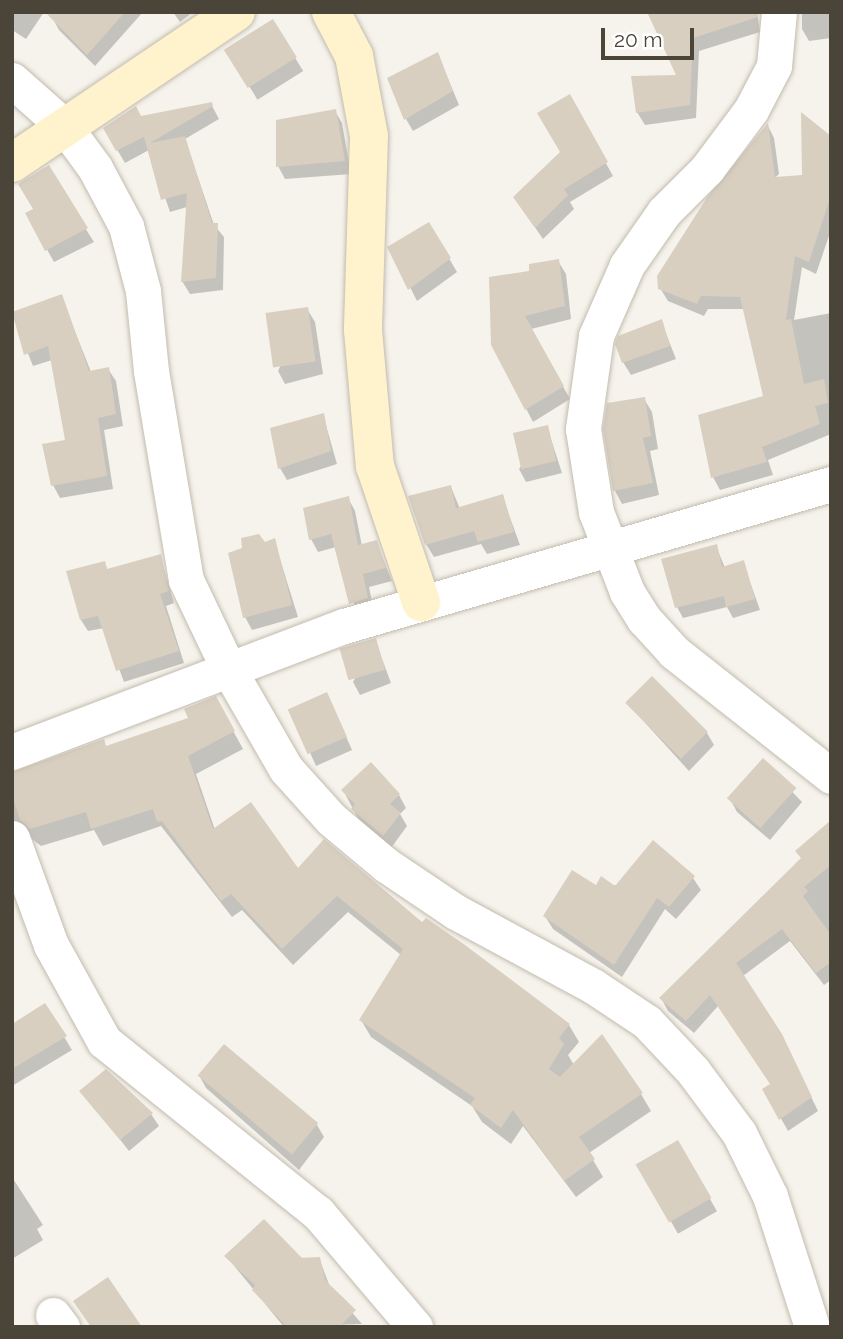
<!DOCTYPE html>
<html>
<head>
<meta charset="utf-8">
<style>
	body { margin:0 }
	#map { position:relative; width:843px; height:1339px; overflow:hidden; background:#f6f3ec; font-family:Raleway,sans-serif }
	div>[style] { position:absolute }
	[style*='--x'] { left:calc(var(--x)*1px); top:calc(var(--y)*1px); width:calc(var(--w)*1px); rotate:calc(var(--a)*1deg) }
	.shadow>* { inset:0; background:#0003; transform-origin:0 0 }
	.building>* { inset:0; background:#d8cfc1; transform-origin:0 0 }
	.roads { filter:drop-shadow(0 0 2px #c2bbae) drop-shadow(0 0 2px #c2bbae) }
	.street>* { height:35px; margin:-17.5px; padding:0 17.5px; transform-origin:17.5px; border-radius:17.5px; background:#fff }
	.secondary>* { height:38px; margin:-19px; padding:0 19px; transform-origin:19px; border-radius:19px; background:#fff3cd }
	span { translate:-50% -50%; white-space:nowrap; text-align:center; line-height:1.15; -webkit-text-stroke:7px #fff; paint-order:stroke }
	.frame { position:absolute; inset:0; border:14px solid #4b4439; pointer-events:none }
	.scale { position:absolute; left:601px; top:28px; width:93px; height:32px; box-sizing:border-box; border:4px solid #4b4439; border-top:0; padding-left:9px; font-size:21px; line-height:24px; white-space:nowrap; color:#4b4439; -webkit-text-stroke:5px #fff; paint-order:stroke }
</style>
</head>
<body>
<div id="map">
	<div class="shadow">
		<div style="clip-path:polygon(12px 12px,44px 12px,26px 39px,12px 30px)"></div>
		<div style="clip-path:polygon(56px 12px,143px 12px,95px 66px,59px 30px,52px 17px)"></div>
		<div style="clip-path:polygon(173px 12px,193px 12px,180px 22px)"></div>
		<div style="clip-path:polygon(652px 12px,757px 12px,760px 32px,699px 51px,696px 118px,645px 125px,637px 112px,678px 76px)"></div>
		<div style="clip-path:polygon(802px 12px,831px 12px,831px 38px,809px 41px,802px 29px)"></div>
		<div style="left:272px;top:21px;width:59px;height:54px;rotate:58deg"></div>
		<div style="clip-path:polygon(438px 55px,459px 105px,413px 131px,406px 119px)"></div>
		<div style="clip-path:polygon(569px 96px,613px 176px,570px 202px,574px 209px,543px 239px,523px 210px,562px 153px)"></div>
		<div style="clip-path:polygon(211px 104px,219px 119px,185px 139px,214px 225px,224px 237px,223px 290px,190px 294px,182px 281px,187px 207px,170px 212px,149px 150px,125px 163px,105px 129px)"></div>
		<div style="clip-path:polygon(335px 111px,342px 123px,351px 174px,285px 179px,278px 166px)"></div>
		<div style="clip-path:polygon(768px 126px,774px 138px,779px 174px,755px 196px,831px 164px,831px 230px,816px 274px,802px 267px,794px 320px,831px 313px,831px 434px,768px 460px,773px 475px,720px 490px,713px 477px,701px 416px,766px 397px,745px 309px,708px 309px,704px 316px,668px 301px,660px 288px)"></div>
		<div style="clip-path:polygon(47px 168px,94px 242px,54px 262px,27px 214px,35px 210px)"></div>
		<div style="clip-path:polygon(429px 224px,457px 272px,417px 301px,390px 247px)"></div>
		<div style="clip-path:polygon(558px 261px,566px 274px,571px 319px,531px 329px,570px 399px,533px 422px,493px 345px,531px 272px)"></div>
		<div style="clip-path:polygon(61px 296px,91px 372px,108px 369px,116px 381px,123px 426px,104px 430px,113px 489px,60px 498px,53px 485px,67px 441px,52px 360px,33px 366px,12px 314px)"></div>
		<div style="clip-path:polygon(307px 309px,315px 322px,323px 374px,285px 384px,278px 371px)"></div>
		<div style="clip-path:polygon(661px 321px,676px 359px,631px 375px,623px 362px)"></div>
		<div style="clip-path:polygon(644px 399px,652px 412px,658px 449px,650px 451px,659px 495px,622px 504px,615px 491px,605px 429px)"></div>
		<div style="clip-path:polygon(323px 415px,337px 464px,287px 480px,280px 468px)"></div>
		<div style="clip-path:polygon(547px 427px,562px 473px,526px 482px,519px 469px)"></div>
		<div style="clip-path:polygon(451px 487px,460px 509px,502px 496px,520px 545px,487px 554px,481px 544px,434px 557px,426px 544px)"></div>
		<div style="clip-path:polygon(348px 498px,355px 511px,362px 546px,376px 542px,392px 581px,369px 587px,374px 611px,358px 616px,336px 547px,318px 552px,311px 539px)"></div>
		<div style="clip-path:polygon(274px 540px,298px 617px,252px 630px,245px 617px,264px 544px)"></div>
		<div style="clip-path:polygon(716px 546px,725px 568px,743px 562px,760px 610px,733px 618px,727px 607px,683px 618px,677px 607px)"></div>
		<div style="clip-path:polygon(160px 556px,174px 603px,166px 606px,184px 663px,124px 682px,104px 628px,88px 631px,81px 620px,104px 563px,108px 570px)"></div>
		<div style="clip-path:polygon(375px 640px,391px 683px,360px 695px,353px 682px)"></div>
		<div style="clip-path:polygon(627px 703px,707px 733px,714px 745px,689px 771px)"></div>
		<div style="clip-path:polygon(333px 707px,352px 750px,316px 766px,291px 710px)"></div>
		<div style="clip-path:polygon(225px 716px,243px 749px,196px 774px,215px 830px,423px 925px,569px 1025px,579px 1042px,568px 1055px,574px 1065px,641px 1094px,651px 1111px,589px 1153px,603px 1177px,576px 1197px,523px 1126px,511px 1144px,482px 1122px,472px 1106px,371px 1037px,361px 1020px,401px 955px,348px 912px,293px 965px,242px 910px,232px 917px,161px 826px,103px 846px,94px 830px,41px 846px,27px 835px,12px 840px,12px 772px)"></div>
		<div style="clip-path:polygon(763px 761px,802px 802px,770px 840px,737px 812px,730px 799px)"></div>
		<div style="clip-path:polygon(343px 790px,399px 795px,406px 808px,400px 814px,407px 826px,391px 848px,360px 822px)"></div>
		<div style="clip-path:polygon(831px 822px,831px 980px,824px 985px,790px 941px,743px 976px,788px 1049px,818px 1111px,788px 1131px,765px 1090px,772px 1085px,718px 1006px,694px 1033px,668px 1011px,661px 998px,802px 859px)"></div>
		<div style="clip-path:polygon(693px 878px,701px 890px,676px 919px,665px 909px,622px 977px,553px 929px,545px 916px,596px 887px)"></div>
		<div style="clip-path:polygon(45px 1005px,72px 1050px,12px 1086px,12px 1026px)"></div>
		<div style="clip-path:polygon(199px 1075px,317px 1125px,324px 1137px,299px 1170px,206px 1088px)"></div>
		<div style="clip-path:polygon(82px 1091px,151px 1114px,159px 1126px,129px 1151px)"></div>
		<div style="left:677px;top:1142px;width:80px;height:45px;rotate:60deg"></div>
		<div style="clip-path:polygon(12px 1177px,43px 1225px,37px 1229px,43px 1240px,12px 1259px)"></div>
		<div style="clip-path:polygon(227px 1257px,319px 1258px,330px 1287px,362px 1324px,284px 1327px)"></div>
	</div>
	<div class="building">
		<div style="clip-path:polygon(45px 12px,125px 12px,87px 55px)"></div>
		<div style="clip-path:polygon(647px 12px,757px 12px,758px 17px,693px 38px,690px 105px,636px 113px,631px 76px,676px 75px)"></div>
		<div style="left:273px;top:19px;width:45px;height:58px;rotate:58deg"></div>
		<div style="clip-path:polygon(438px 52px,453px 91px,404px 120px,387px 78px)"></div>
		<div style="clip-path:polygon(570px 94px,608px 162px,564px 189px,568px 195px,535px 228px,513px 197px,560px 152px,537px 113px)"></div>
		<div style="clip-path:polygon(212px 102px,213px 106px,150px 143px,185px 136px,212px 223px,218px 223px,216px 278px,181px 282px,187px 193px,161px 200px,144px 137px,116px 151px,103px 128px,136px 106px,141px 116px)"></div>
		<div style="clip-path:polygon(336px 109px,345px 161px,276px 167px,276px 120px)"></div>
		<div style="clip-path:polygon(801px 112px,831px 136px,831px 195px,809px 262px,795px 256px,786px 320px,791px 319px,804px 384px,824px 379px,828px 403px,815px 406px,820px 424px,762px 447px,767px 462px,711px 478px,698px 415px,763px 396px,740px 297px,701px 296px,697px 304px,658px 289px,657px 276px,708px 196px,768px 123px,775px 177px,802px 175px)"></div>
		<div style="clip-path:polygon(49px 165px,88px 228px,45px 251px,25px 213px,33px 209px,18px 184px)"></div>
		<div style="clip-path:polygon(429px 222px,451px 258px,408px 290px,387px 247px)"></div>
		<div style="clip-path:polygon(559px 259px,565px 306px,525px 316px,564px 386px,525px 410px,491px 345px,489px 277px,529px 271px,529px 264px)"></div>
		<div style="clip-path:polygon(62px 294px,89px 371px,109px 367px,116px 414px,98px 418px,107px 476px,51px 486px,42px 444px,65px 440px,48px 346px,24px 355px,12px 312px)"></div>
		<div style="left:308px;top:307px;width:55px;height:43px;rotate:82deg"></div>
		<div style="clip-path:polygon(662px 319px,670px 346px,622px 363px,615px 344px,618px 336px)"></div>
		<div style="clip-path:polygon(645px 397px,651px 436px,643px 438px,653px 483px,613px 491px,603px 429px,607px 403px)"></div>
		<div style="clip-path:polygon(324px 413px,331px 451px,278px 469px,270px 428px)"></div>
		<div style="left:548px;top:425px;width:37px;height:36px;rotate:77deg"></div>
		<div style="clip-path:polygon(451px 485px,456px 508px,503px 494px,514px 532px,478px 542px,474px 531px,425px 545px,408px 496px)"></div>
		<div style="clip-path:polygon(349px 496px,358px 545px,377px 540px,386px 568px,363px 574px,368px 598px,349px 604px,331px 534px,309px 540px,303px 508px)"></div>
		<div style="clip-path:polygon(259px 534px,265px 542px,275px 538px,292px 605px,243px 618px,228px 553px,242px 548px,241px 538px)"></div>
		<div style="clip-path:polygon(717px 544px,722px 567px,744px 560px,755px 599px,726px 607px,724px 596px,675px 608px,661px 559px)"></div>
		<div style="clip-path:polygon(161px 554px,169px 591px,160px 594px,179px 651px,116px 671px,98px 616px,80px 620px,66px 571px,105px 561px,107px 569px)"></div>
		<div style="left:376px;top:638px;width:33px;height:38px;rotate:74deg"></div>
		<div style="left:652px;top:676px;width:79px;height:38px;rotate:45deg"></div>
		<div style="left:327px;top:692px;width:49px;height:43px;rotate:66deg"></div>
		<div style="clip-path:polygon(216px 696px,235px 731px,188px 756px,213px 829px,251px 802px,298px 868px,324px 839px,422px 922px,426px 918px,465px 945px,570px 1024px,559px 1038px,564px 1044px,549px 1069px,560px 1077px,602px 1034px,643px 1093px,579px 1137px,595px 1159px,564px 1181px,513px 1110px,501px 1128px,470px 1105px,475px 1098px,359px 1020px,403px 949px,337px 896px,282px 949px,231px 894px,221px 901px,162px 821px,157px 822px,153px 809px,91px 829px,86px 812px,30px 829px,20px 820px,12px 795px,12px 772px,104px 739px,106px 746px,188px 718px,184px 709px)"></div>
		<div style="left:763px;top:758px;width:45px;height:54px;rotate:42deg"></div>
		<div style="clip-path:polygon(371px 762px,400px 794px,390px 804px,401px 813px,383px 836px,351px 809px,355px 804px,341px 790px)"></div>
		<div style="clip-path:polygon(831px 820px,831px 865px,804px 887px,808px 891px,803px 896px,831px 935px,831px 962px,816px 973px,782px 929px,736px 963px,782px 1034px,812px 1097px,779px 1120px,762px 1089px,770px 1084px,710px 995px,686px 1021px,659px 998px,801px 858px,795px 851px)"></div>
		<div style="clip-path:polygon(653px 840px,695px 876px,669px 907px,657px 898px,614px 965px,543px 916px,572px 870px,596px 885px,601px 876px,615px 886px)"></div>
		<div style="clip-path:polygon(45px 1003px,67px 1036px,12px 1069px,12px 1024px)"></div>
		<div style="left:224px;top:1044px;width:123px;height:41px;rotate:40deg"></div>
		<div style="clip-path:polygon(106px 1069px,153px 1113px,120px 1140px,79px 1091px)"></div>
		<div style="left:678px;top:1140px;width:67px;height:49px;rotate:60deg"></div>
		<div style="clip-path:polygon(264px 1219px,302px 1258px,320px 1257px,325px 1280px,356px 1310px,339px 1327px,287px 1327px,252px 1290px,255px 1285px,224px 1256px)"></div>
		<div style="clip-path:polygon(108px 1277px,142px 1327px,91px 1327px,73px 1301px)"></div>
	</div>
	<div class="roads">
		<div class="street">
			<div style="--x:779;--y:12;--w:54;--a:95.3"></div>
			<div style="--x:774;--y:66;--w:50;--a:117.6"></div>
			<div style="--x:751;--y:110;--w:74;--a:126.7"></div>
			<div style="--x:707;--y:169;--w:61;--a:135"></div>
			<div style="--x:664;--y:212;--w:65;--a:124.9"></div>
			<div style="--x:627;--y:265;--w:77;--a:113.6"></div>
			<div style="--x:596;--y:336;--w:94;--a:98"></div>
			<div style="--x:583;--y:429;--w:84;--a:81.1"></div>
			<div style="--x:596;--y:512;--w:86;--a:68.8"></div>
			<div style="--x:627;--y:592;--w:32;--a:58"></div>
			<div style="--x:644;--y:619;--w:45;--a:47.7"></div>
			<div style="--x:674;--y:652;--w:200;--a:38.3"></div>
			<div style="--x:12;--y:80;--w:71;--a:41.6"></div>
			<div style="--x:65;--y:127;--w:51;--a:53.8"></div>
			<div style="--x:95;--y:168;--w:66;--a:61.9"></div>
			<div style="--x:126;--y:226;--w:67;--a:75.3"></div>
			<div style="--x:143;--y:291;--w:80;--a:84.3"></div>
			<div style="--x:151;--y:371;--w:212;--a:80.5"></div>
			<div style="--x:186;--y:580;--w:100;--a:64.5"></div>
			<div style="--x:229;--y:670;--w:114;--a:60.1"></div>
			<div style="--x:286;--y:769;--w:67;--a:48"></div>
			<div style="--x:331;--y:819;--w:72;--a:39.9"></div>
			<div style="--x:386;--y:865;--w:84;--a:33.9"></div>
			<div style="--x:456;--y:912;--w:156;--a:28.4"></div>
			<div style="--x:593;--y:986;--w:65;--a:33.7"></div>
			<div style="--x:647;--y:1022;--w:67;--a:46.8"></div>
			<div style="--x:693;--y:1071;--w:77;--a:53.4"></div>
			<div style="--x:739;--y:1133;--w:70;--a:63.8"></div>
			<div style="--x:770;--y:1196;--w:138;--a:72.2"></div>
			<div style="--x:12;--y:752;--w:355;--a:-20.8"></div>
			<div style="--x:344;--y:626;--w:507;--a:-16.26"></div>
			<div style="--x:12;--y:838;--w:114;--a:70"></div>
			<div style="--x:51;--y:945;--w:110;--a:61.1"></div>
			<div style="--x:104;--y:1041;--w:275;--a:38.8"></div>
			<div style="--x:318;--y:1213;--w:150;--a:49.6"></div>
			<div style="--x:53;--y:1315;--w:15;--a:53"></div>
		</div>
		<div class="secondary">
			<div style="--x:331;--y:12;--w:50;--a:62.4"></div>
			<div style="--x:354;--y:56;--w:81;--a:79.4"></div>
			<div style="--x:369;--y:136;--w:194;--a:91.8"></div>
			<div style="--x:363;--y:330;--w:137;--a:85"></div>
			<div style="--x:375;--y:466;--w:144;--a:71.3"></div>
			<div style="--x:12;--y:163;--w:270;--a:-34"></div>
		</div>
	</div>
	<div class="frame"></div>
	<div class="scale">20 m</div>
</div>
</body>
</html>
